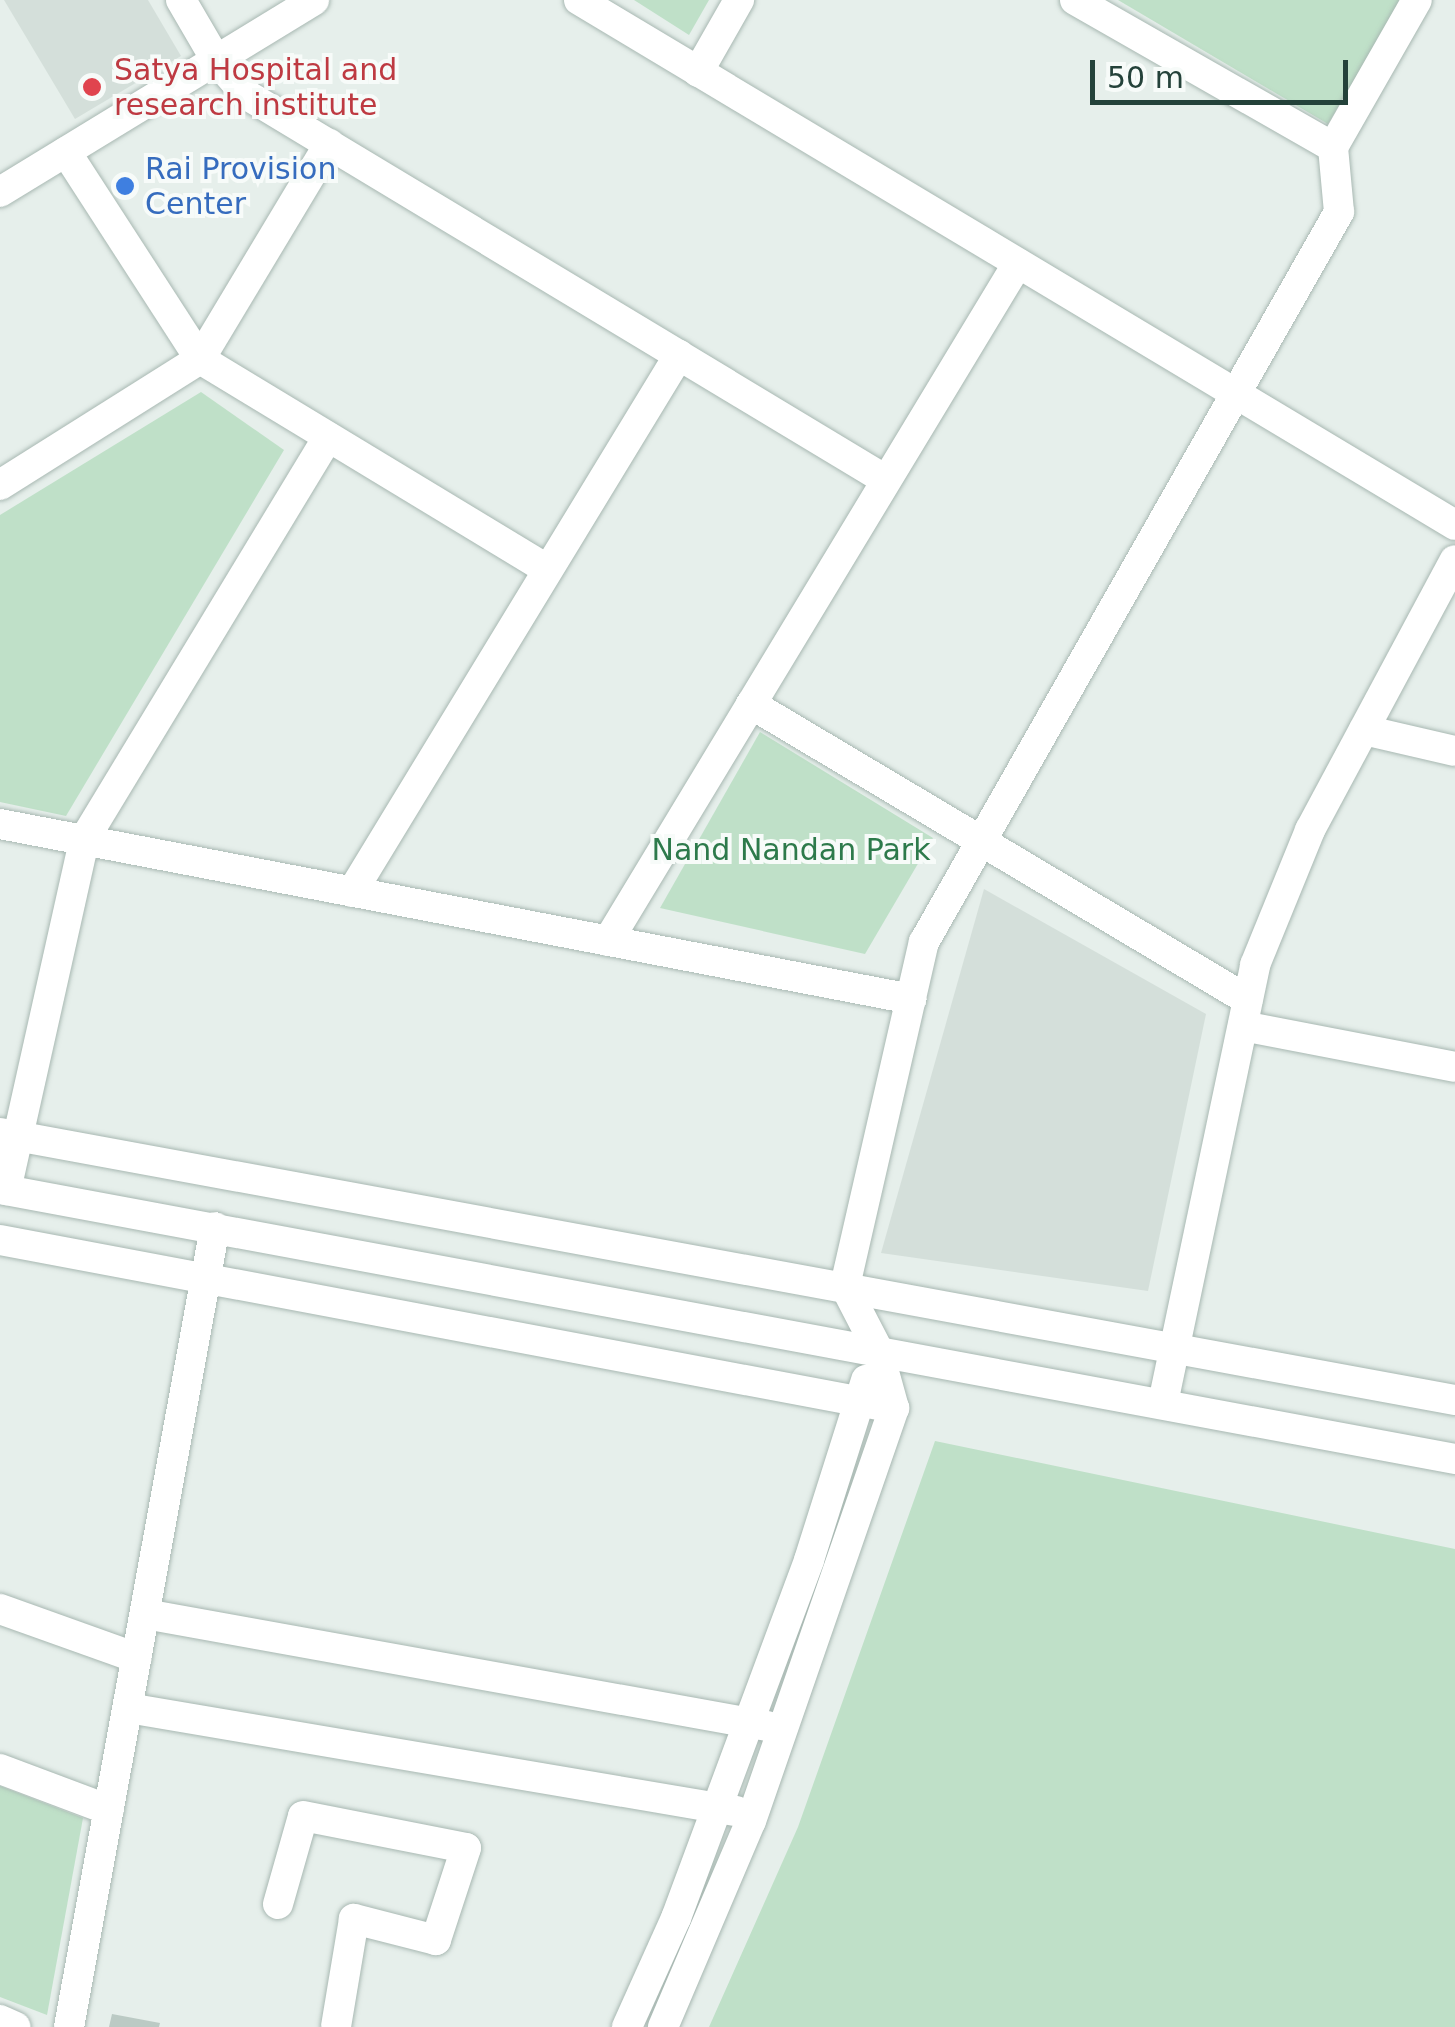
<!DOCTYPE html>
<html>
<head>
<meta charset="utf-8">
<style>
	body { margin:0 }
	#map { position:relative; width:1455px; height:2027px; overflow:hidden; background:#e6efeb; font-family:"DejaVu Sans",sans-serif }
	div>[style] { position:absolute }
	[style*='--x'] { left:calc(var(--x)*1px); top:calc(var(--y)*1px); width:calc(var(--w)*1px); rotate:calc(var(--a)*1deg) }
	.built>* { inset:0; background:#d4dfda }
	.green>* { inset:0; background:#bfe0c8 }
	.building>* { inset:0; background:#bbcac4 }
	.roads { filter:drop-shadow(0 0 2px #a8b8b2) drop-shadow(0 0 2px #a8b8b2) }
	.street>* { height:30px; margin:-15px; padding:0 15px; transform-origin:15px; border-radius:15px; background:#fff }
	.dots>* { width:28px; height:28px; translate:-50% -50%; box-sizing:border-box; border:5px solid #f7fbf9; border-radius:50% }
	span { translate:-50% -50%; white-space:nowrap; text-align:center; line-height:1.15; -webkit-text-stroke:8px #f7fbf9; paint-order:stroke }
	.health-label { font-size:30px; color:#be3a42 }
	.left { translate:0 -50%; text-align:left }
	.shop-label { font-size:30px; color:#366cbe }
	.park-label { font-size:30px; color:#2d7a4b }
	.scale { position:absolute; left:1090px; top:60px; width:258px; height:45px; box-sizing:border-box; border:5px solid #24423a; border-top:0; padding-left:12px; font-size:30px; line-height:35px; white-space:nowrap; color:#24423a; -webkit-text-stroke:8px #f7fbf9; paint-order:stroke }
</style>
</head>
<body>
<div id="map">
	<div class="built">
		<div style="clip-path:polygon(4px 0,148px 0,181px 56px,75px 119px)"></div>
		<div style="clip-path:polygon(984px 889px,1206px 1014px,1148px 1291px,881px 1253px)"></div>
	</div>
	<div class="green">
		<div style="clip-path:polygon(634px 0,709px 0,689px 35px)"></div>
		<div style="clip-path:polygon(1118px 0,1401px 0,1328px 124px)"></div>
		<div style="clip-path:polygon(201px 392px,284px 450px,66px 816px,0 802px,0 515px)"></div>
		<div style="clip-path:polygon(760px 732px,933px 838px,865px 954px,660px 908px)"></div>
		<div style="clip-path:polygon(935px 1441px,1455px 1549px,1455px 2027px,709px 2027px,798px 1827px)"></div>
		<div style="clip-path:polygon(0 1786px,83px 1818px,47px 2015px,0 1997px)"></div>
	</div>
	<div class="building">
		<div style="clip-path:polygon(112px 2014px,160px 2023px,159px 2027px,109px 2027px)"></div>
	</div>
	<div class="roads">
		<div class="street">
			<div style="--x:181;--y:0;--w:69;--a:59.7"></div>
			<div style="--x:216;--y:60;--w:47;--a:48.5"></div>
			<div style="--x:247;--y:95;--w:746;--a:31.07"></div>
			<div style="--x:579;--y:0;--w:1021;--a:30.93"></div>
			<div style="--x:1075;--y:0;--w:297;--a:29.7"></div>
			<div style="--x:698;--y:72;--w:83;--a:-60.3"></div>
			<div style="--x:66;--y:152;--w:247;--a:57.1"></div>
			<div style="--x:200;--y:359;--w:406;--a:31.2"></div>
			<div style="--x:0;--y:192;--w:368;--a:-31.4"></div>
			<div style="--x:0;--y:485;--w:236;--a:-32.2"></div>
			<div style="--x:200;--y:359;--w:251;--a:-59"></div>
			<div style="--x:751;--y:704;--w:578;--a:30.78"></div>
			<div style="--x:1364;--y:730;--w:93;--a:13"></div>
			<div style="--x:0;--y:824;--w:928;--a:10.87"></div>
			<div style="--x:352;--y:892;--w:629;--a:-58.66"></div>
			<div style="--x:608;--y:941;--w:792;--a:-58.84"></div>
			<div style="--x:1243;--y:1026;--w:216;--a:10.9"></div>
			<div style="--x:0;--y:1133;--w:1479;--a:10.4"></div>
			<div style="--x:0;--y:1189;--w:1480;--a:10.51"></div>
			<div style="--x:6;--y:1190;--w:359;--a:-77.4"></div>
			<div style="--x:84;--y:840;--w:471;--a:-58.8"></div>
			<div style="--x:0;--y:1240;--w:910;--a:10.64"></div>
			<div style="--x:1163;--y:1403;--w:448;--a:-78.1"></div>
			<div style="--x:1255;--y:965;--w:146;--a:-67.8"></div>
			<div style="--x:1310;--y:830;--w:306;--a:-61.8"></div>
			<div style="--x:0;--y:1609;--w:145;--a:19.7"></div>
			<div style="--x:145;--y:1614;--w:632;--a:10.21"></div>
			<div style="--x:128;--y:1708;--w:617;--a:9.62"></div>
			<div style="--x:0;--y:1769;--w:116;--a:20.6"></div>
			<div style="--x:278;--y:1904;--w:91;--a:-74.1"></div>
			<div style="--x:303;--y:1816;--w:166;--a:11.1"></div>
			<div style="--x:466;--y:1848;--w:97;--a:108.1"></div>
			<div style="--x:436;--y:1940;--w:85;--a:-165.6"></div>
			<div style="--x:354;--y:1919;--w:109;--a:99.5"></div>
			<div style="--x:0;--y:2020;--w:17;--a:24"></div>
			<div style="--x:69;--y:2027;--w:813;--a:-79.66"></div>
			<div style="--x:627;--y:2027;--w:120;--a:-65.8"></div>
			<div style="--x:676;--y:1918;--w:382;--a:-69.6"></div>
			<div style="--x:809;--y:1560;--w:189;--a:-72.4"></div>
			<div style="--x:663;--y:2027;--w:224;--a:-66.9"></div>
			<div style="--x:751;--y:1821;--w:437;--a:-70.9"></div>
			<div style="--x:894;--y:1408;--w:60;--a:-105.4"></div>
			<div style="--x:878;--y:1350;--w:72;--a:-117.3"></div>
			<div style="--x:845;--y:1286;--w:353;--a:-77.1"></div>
			<div style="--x:924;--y:942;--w:840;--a:-60.38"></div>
			<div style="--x:1339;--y:212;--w:65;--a:-95.3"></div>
			<div style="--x:1333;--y:147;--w:169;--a:-60.3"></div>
		</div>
	</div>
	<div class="dots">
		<div style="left:92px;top:87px;background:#e0444e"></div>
		<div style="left:125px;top:186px;background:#3f7fe0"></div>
	</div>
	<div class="health-label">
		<span class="left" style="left:114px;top:87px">Satya Hospital and<br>research institute</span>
	</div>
	<div class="shop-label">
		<span class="left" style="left:145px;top:186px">Rai Provision<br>Center</span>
	</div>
	<div class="park-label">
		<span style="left:791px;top:850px">Nand Nandan Park</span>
	</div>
	<div class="scale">50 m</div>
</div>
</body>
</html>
